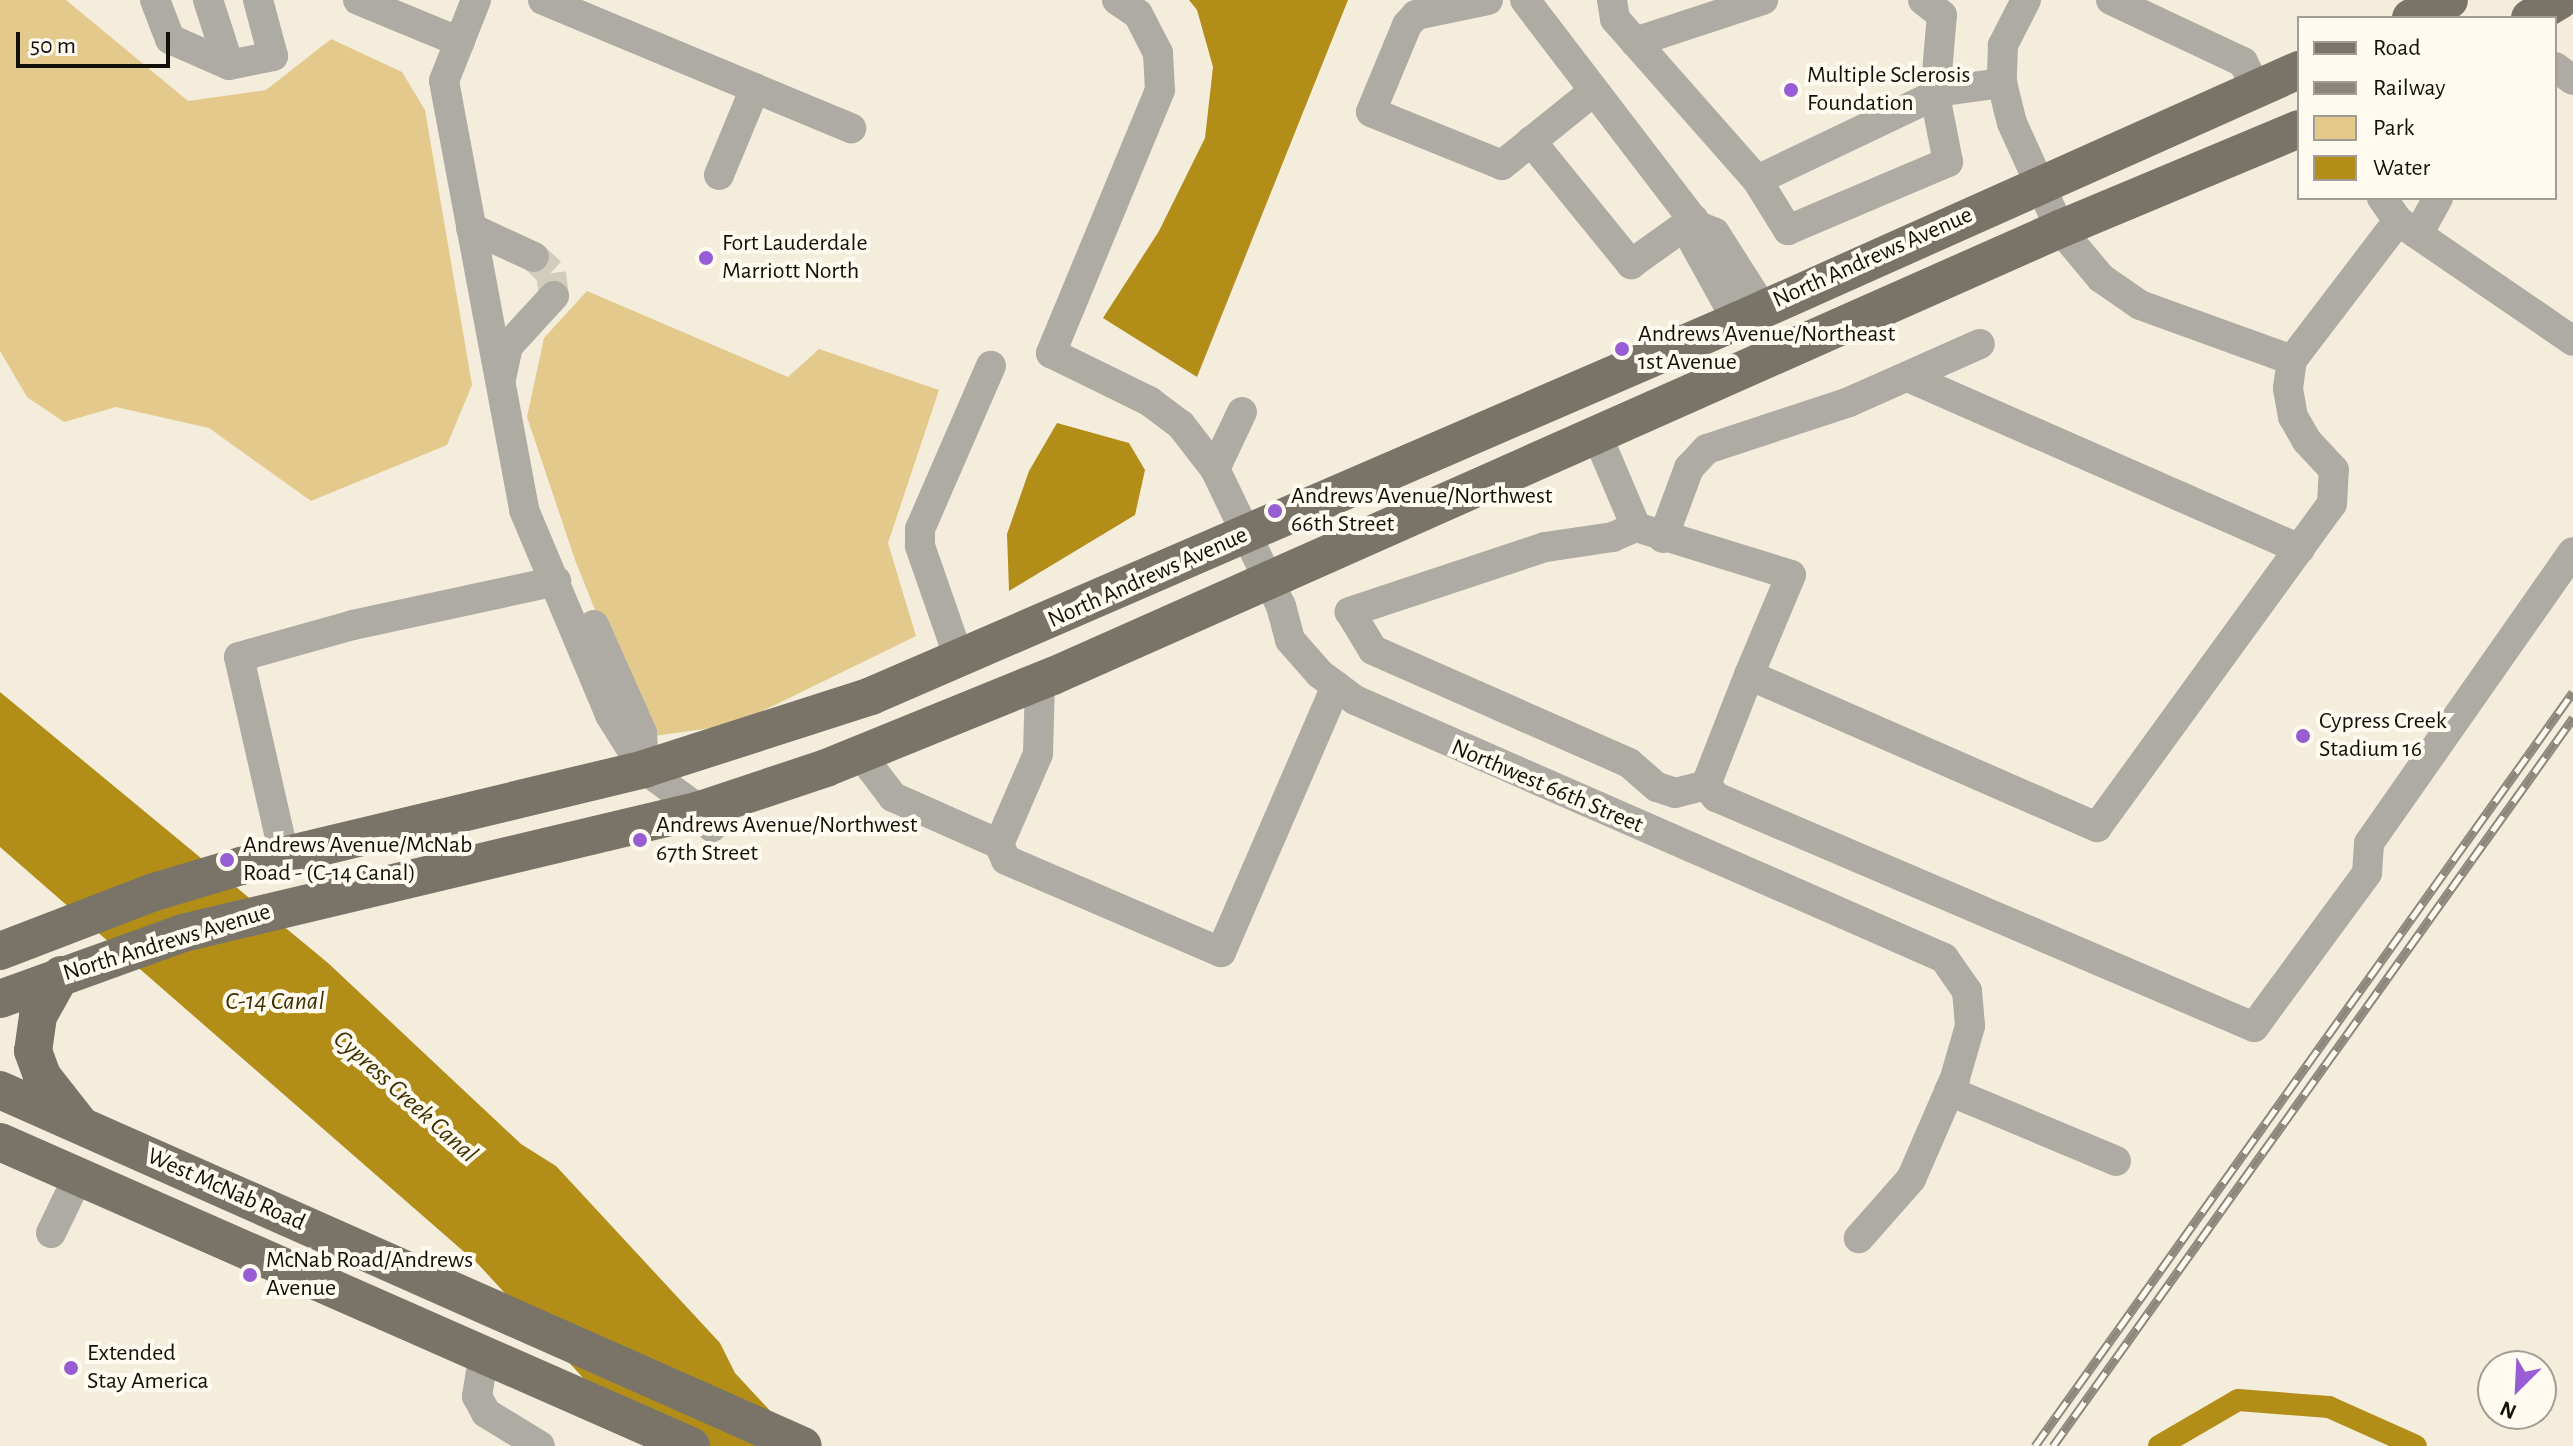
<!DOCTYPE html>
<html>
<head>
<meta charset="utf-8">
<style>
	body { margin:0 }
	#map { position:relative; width:2573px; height:1446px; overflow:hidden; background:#f4eddc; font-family:"Alegreya Sans",sans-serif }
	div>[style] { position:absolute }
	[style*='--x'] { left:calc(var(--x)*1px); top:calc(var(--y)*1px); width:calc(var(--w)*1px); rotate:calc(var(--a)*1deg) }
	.green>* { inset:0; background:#e3ca8c }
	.water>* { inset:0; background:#b28d18 }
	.canal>* { height:22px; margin:-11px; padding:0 11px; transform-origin:11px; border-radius:11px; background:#b28d18 }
	.minor-tunnel>* { height:30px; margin-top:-15px; transform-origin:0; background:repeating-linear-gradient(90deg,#d2ccbc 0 30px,transparent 0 45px) }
	.minor>* { height:30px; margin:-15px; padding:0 15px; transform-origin:15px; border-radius:15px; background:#aeaba4 }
	.major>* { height:38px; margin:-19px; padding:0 19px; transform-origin:19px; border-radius:19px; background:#797467 }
	.rail>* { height:9px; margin-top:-4.5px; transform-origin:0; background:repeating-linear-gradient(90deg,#fffbf0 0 18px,#8c877b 0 36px); box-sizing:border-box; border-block:2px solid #8c877b }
	.dots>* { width:22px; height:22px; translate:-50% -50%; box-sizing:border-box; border:4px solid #fffbf0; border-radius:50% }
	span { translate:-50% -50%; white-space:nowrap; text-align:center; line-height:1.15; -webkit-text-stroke:8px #fffbf0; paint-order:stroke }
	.poi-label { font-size:24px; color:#13100a }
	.left { translate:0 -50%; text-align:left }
	.street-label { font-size:24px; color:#13100a }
	.water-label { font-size:26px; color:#3e2f01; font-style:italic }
	.legend { position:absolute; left:2297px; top:16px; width:260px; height:184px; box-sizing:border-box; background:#fffbf0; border:2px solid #a19d94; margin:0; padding:10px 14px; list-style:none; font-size:24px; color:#13100a }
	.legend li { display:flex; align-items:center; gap:16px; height:40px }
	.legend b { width:40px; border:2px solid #a19d94 }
	.north { position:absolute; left:2477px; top:1350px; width:80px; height:80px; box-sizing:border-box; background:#fffbf0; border:2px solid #a19d94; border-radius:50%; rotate:204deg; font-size:22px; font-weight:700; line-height:32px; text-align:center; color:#13100a }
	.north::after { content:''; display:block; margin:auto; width:28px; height:36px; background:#985dd5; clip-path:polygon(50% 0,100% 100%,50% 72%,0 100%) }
	.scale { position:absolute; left:16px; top:32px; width:154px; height:36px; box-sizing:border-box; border:4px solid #13100a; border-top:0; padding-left:10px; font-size:24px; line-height:28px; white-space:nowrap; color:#13100a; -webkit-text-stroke:6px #fffbf0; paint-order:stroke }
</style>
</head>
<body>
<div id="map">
	<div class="green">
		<div style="clip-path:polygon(0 0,66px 0,188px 101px,266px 90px,331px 39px,402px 72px,425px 110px,472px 385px,447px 445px,311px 501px,209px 428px,116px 407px,64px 422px,27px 397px,0 351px)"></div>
		<div style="clip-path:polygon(587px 291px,788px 377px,819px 349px,939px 390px,888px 543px,916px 636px,734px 725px,646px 737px,575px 560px,527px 417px,544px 338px)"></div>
	</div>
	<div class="water">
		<div style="clip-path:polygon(1189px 0,1348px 0,1197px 377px,1103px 318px,1159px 231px,1205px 138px,1213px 67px,1197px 10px)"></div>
		<div style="clip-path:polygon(1057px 423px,1129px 443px,1145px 470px,1135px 515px,1009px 591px,1007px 534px,1029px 471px)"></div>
		<div style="clip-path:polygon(0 692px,328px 963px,521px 1144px,556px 1166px,720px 1343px,735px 1373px,803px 1446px,646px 1446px,478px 1264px,0 847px)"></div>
	</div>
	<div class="canal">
		<div style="--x:2159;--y:1446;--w:91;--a:-30.2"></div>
		<div style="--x:2238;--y:1400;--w:91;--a:4.4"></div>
		<div style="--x:2329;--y:1407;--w:95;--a:24.1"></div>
	</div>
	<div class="minor-tunnel">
		<div style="--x:534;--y:257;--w:23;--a:43"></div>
		<div style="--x:551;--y:273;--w:23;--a:83"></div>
	</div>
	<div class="minor">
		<div style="--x:155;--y:0;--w:42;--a:69"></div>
		<div style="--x:170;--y:39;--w:64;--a:23.8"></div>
		<div style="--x:229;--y:65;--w:45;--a:-11.6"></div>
		<div style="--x:273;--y:56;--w:58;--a:-105"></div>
		<div style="--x:208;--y:0;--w:68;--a:72.1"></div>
		<div style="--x:358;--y:0;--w:110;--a:22.4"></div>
		<div style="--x:476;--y:0;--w:87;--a:111.6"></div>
		<div style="--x:444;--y:81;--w:436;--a:79.4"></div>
		<div style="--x:524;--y:510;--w:222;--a:67.2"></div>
		<div style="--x:610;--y:715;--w:64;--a:57.8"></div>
		<div style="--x:644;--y:769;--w:69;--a:36.2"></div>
		<div style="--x:700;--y:810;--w:21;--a:55"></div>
		<div style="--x:543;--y:0;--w:334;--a:22.6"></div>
		<div style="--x:1117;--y:0;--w:25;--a:34"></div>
		<div style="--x:1138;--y:14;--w:44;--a:62.9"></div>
		<div style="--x:1158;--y:53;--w:37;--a:87"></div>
		<div style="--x:1160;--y:90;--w:285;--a:112.5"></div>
		<div style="--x:1051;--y:353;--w:109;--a:26.1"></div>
		<div style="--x:1149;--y:401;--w:40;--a:37"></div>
		<div style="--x:1181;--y:425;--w:56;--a:52.3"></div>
		<div style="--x:1215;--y:469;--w:152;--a:64.3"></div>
		<div style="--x:1281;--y:606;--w:35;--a:75"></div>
		<div style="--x:1290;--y:640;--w:45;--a:48.6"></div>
		<div style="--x:1320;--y:674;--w:44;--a:36.6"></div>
		<div style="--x:1355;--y:700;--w:643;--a:23.65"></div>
		<div style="--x:1944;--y:958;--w:40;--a:55.1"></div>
		<div style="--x:1967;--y:991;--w:35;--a:85"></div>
		<div style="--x:1970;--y:1026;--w:54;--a:106.1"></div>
		<div style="--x:1955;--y:1078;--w:110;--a:113.5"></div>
		<div style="--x:1911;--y:1179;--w:79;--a:131.4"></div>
		<div style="--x:1488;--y:0;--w:74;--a:168.2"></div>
		<div style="--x:1416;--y:15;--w:13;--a:132"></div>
		<div style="--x:1407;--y:25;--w:94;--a:112.5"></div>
		<div style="--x:1371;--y:112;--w:141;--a:22"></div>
		<div style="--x:1502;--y:165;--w:118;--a:-38.8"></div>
		<div style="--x:1525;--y:0;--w:285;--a:52.6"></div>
		<div style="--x:1698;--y:226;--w:18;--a:22"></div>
		<div style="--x:1715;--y:233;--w:88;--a:57.6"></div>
		<div style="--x:1612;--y:0;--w:19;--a:81"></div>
		<div style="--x:1615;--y:19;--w:215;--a:48.6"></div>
		<div style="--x:1757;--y:180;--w:59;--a:58.2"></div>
		<div style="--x:1788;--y:230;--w:174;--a:-23"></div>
		<div style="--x:1948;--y:162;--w:67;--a:-101.1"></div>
		<div style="--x:1935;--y:96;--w:81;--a:-85.1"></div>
		<div style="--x:1942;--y:15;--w:24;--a:-142"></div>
		<div style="--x:2026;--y:0;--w:51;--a:117.1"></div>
		<div style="--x:2003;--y:45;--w:38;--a:92"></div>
		<div style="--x:2002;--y:83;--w:41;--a:76"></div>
		<div style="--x:2012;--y:123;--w:116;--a:65.6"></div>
		<div style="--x:2060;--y:229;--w:64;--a:50.1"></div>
		<div style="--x:2101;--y:278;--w:47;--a:34.7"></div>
		<div style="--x:2140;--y:305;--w:162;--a:19.9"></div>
		<div style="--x:2292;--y:360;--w:175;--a:-52.7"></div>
		<div style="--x:2398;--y:221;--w:212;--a:34.4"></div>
		<div style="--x:2111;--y:0;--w:146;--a:25.2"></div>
		<div style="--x:2243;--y:62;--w:29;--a:63"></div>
		<div style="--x:1635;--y:42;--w:135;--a:-18.2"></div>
		<div style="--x:2555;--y:67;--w:22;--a:36"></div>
		<div style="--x:1531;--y:141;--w:159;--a:50.9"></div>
		<div style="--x:1631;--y:264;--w:77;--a:-35.5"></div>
		<div style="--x:719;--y:175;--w:94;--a:-67.5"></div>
		<div style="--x:1757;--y:180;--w:207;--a:-25.5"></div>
		<div style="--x:1944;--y:91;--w:59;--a:-7.9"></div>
		<div style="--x:2382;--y:198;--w:28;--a:55"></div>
		<div style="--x:1698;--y:226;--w:17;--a:103"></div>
		<div style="--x:1694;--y:243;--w:89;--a:61.1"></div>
		<div style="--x:471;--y:228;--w:69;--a:24.7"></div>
		<div style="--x:2418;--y:234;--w:41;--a:-60.9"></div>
		<div style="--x:1908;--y:377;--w:428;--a:23.7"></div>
		<div style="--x:501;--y:379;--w:34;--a:-78"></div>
		<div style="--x:508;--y:346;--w:68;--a:-47.4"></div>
		<div style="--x:1597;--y:435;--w:100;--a:67"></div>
		<div style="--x:1636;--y:527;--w:162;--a:17.2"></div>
		<div style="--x:1791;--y:575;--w:108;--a:112.8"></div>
		<div style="--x:1749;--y:675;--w:380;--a:23.6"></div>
		<div style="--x:2097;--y:827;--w:399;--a:-54"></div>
		<div style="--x:2332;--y:504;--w:34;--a:-87"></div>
		<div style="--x:2334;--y:470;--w:40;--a:-133"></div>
		<div style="--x:2307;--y:441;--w:28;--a:-120"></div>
		<div style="--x:2293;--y:417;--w:29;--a:-100"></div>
		<div style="--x:2288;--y:388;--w:28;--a:-82"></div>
		<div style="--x:1215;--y:469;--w:63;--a:-64.7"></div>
		<div style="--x:1636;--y:527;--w:25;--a:157"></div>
		<div style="--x:1613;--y:537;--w:69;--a:171.6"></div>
		<div style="--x:1545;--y:547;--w:206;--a:161.6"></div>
		<div style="--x:1350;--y:612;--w:44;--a:58.8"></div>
		<div style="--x:1373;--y:650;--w:280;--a:23.8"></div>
		<div style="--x:1629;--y:763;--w:37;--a:41"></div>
		<div style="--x:1657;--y:787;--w:19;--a:18"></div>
		<div style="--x:1675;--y:793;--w:32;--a:-14"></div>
		<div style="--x:1663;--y:538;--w:75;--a:-69.6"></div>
		<div style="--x:1689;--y:468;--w:26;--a:-47"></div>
		<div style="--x:1707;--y:449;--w:150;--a:-18.3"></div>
		<div style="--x:1849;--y:402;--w:143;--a:-23.9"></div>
		<div style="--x:594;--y:625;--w:118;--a:66"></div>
		<div style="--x:642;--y:733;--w:18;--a:87"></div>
		<div style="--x:960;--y:661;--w:122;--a:-109.2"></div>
		<div style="--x:920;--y:546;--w:17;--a:-90"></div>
		<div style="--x:920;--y:529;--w:178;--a:-66.5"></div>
		<div style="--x:1749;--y:675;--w:118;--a:111.4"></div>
		<div style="--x:1706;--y:785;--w:16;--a:50"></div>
		<div style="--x:1716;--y:797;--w:585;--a:23.15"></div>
		<div style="--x:2254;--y:1027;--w:191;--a:-53.7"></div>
		<div style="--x:2367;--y:873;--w:30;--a:-86"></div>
		<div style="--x:2369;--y:843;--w:355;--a:-55"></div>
		<div style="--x:861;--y:755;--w:53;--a:52.7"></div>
		<div style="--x:893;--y:797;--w:116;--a:23.9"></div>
		<div style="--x:999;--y:844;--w:98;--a:-66.6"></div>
		<div style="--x:1038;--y:754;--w:72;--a:-88.4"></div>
		<div style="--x:999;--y:844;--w:17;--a:66"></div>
		<div style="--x:1006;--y:860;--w:234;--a:23.2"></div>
		<div style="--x:1221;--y:952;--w:290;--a:-66.6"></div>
		<div style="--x:284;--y:855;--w:203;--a:-102.8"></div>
		<div style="--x:239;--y:657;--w:118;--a:-15.7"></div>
		<div style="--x:353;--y:625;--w:208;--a:-12.2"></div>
		<div style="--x:1949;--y:1091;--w:181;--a:22.7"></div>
		<div style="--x:51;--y:1233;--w:62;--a:-64.3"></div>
		<div style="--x:484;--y:1354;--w:43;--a:99.5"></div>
		<div style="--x:477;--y:1396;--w:19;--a:62"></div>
		<div style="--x:486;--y:1413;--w:63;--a:31.4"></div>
	</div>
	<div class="major">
		<div style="--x:2411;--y:18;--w:42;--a:-25.3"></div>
		<div style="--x:2530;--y:18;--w:35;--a:-31"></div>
		<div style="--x:0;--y:951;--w:162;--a:-21"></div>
		<div style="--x:151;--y:893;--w:94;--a:-16.7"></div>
		<div style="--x:241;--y:866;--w:415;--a:-13.5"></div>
		<div style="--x:644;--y:769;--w:238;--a:-17.8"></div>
		<div style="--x:871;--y:696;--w:944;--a:-23.41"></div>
		<div style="--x:1737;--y:321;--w:616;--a:-24.07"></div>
		<div style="--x:61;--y:975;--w:47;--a:119.3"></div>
		<div style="--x:38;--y:1016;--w:35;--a:98"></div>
		<div style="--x:33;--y:1051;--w:27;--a:70"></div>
		<div style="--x:42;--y:1076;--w:60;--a:51.8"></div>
		<div style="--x:0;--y:999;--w:195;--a:-19.8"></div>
		<div style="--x:183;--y:933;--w:531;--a:-13.38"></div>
		<div style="--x:700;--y:810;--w:133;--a:-18.4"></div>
		<div style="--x:826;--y:768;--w:245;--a:-22.1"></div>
		<div style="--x:1053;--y:676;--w:1102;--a:-23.94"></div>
		<div style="--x:2060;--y:229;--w:259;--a:-22.7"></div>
		<div style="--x:0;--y:1090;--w:878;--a:23.91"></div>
		<div style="--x:0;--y:1142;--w:755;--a:23.75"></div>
	</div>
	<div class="rail">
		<div style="--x:2035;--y:1446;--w:926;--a:-54.49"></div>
		<div style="--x:2053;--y:1446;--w:895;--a:-54.46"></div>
	</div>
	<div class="dots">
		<div style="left:1791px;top:90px;background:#985dd5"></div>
		<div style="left:706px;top:258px;background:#985dd5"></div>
		<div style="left:1622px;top:349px;background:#985dd5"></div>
		<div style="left:1275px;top:511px;background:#985dd5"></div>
		<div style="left:2303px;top:736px;background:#985dd5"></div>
		<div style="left:640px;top:840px;background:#985dd5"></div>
		<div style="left:227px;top:860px;background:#985dd5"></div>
		<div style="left:250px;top:1275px;background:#985dd5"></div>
		<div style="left:71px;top:1368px;background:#985dd5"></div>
	</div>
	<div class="poi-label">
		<span class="left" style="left:1807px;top:90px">Multiple Sclerosis<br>Foundation</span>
		<span class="left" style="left:722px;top:258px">Fort Lauderdale<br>Marriott North</span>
		<span class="left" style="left:1638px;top:349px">Andrews Avenue/Northeast<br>1st Avenue</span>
		<span class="left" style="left:1291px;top:511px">Andrews Avenue/Northwest<br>66th Street</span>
		<span class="left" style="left:2319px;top:736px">Cypress Creek<br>Stadium 16</span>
		<span class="left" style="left:656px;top:840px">Andrews Avenue/Northwest<br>67th Street</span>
		<span class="left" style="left:243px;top:860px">Andrews Avenue/McNab<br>Road - (C-14 Canal)</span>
		<span class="left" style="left:266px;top:1275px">McNab Road/Andrews<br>Avenue</span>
		<span class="left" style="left:87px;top:1368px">Extended<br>Stay America</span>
	</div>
	<div class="street-label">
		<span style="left:1873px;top:258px;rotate:-24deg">North Andrews Avenue</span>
		<span style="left:1148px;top:578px;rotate:-24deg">North Andrews Avenue</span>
		<span style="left:1547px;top:787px;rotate:23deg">Northwest 66th Street</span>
		<span style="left:167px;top:943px;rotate:-17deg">North Andrews Avenue</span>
		<span style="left:226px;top:1190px;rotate:24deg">West McNab Road</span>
	</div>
	<div class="water-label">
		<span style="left:275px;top:1002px">C-14 Canal</span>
		<span style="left:405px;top:1097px;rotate:42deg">Cypress Creek Canal</span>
	</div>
	<ul class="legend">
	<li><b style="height:10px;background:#797467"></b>Road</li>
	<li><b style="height:10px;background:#8c877b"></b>Railway</li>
	<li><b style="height:22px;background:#e3ca8c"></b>Park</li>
	<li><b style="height:22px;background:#b28d18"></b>Water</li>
	</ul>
	<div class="north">N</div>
	<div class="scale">50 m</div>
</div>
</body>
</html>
